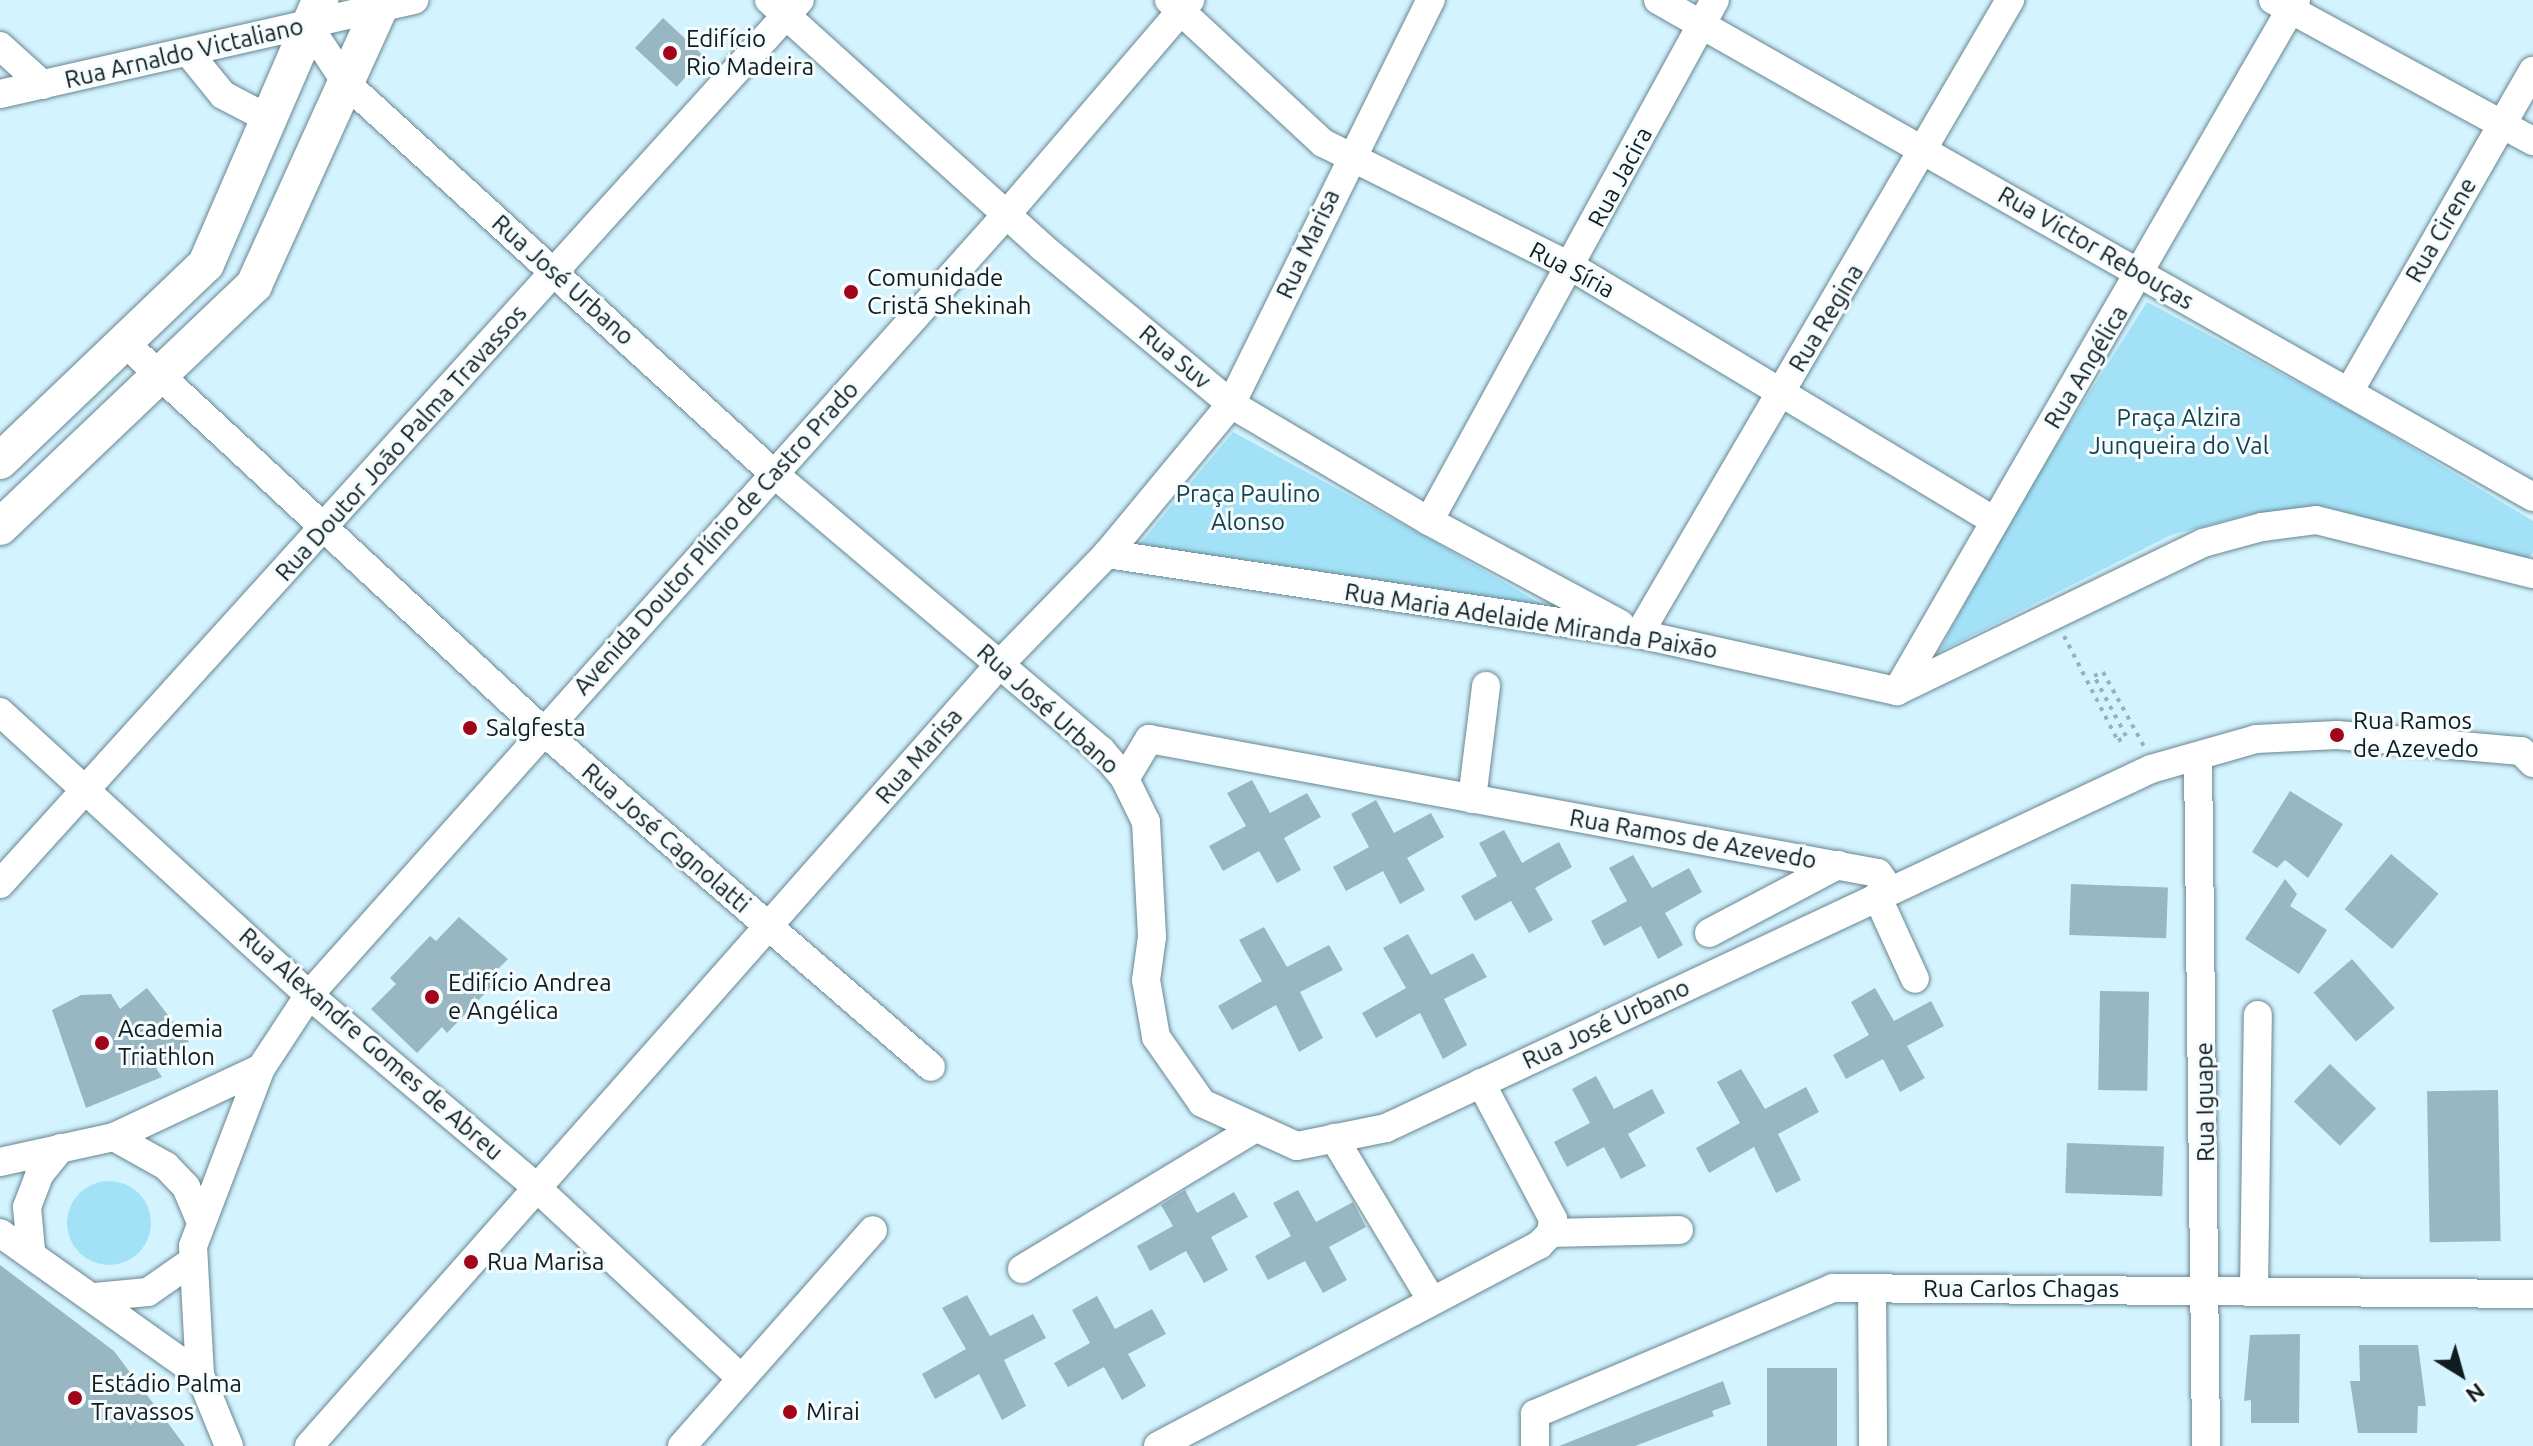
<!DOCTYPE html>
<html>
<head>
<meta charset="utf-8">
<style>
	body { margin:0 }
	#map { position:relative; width:2533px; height:1446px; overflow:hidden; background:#d3f3ff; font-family:Ubuntu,sans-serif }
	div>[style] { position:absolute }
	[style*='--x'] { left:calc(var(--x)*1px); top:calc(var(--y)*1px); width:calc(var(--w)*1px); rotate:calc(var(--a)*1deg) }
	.green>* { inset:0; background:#a3e1f7 }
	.round { border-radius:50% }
	.building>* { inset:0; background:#98b7c2; transform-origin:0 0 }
	.path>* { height:4px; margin-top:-2px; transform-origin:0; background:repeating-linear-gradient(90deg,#98b1bb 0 4px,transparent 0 10px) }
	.roads { filter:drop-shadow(0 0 2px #688690) drop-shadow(0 0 2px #688690) }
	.minor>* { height:28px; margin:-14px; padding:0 14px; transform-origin:14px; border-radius:14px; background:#fff }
	.major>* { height:36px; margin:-18px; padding:0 18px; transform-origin:18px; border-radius:18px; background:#fff }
	.dots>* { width:22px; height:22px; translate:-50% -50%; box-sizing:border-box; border:4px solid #f5fcfe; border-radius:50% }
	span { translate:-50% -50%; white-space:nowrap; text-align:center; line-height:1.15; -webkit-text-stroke:6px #f5fcfe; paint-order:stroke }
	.poi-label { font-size:24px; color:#111c20 }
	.left { translate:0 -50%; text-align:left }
	.street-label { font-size:24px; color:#111c20 }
	.park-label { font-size:24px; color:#19414d }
	.north { position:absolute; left:2421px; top:1334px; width:80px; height:80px; -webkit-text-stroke:6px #f5fcfe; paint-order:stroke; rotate:143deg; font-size:22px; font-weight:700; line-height:32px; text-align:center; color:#111c20 }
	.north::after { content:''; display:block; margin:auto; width:28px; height:36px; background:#111c20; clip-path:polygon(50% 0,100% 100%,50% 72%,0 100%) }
</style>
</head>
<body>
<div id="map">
	<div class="green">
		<div style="clip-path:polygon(2147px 302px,2353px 412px,2533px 521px,2533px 552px,2526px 563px,2323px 506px,2247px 515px,2171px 535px,1939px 652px,2009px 520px)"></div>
		<div style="clip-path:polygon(1233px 432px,1433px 541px,1562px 616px,1134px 551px)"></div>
		<div class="round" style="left:67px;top:1181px;width:84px;height:84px"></div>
	</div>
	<div class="building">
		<div style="left:663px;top:18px;width:57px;height:41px;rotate:43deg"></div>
		<div style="clip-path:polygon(1252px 780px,1270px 813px,1307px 793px,1321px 817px,1284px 838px,1301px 870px,1277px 883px,1259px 851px,1223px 871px,1209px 846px,1246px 826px,1227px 793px)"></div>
		<div style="clip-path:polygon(2290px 791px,2343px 824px,2308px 878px,2285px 860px,2277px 868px,2252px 852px)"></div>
		<div style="clip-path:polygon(1376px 800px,1394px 833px,1431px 813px,1444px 837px,1407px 858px,1425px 890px,1400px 904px,1383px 871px,1346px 891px,1333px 867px,1369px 847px,1351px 814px)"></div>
		<div style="clip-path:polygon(1504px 830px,1522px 863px,1559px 842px,1572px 867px,1535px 888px,1553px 920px,1529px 933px,1511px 901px,1475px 921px,1461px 896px,1497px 876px,1479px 843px)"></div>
		<div style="left:2391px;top:854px;width:62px;height:72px;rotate:40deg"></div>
		<div style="clip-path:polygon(1633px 855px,1652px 888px,1689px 868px,1702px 892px,1665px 913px,1683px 945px,1658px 959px,1641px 926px,1604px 946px,1591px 921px,1627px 901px,1609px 868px)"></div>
		<div style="clip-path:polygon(2285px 879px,2297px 894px,2290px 906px,2327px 930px,2299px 974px,2245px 939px)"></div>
		<div style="left:2071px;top:884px;width:97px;height:51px;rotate:2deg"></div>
		<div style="clip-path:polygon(459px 917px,508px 959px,488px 979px,494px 984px,447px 1033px,442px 1027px,417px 1053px,371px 1009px,396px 984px,390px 978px,430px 936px,436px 941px)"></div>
		<div style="clip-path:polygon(1264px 927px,1287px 967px,1329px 945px,1343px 970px,1300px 992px,1323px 1038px,1299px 1052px,1276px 1005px,1232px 1030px,1218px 1006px,1262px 981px,1239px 940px)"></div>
		<div style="clip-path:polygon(1408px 934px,1431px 975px,1473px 953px,1487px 977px,1444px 999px,1467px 1045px,1443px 1059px,1420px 1013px,1376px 1038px,1362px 1013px,1406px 988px,1383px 948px)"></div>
		<div style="left:2352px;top:959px;width:65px;height:51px;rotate:49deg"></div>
		<div style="clip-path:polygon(147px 988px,189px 1042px,156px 1068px,162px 1077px,86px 1108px,52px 1010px,81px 995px,111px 994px,120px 1009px)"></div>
		<div style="clip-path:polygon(1875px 988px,1894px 1021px,1931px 1001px,1944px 1026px,1907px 1046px,1925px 1078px,1900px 1092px,1883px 1059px,1846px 1079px,1833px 1055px,1869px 1035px,1851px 1002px)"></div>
		<div style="left:2100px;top:991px;width:49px;height:99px;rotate:1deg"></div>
		<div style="left:2330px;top:1064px;width:64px;height:52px;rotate:44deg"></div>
		<div style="clip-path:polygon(1741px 1069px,1765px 1109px,1806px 1087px,1819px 1112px,1778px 1134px,1801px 1180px,1776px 1193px,1754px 1147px,1709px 1173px,1696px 1148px,1740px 1123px,1717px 1082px)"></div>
		<div style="clip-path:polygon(1596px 1076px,1614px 1109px,1652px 1089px,1665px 1113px,1628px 1134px,1646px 1166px,1621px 1179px,1604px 1147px,1567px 1167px,1554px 1142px,1590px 1123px,1572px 1089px)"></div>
		<div style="left:2498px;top:1090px;width:151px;height:71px;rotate:89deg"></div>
		<div style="left:2067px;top:1143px;width:97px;height:50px;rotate:2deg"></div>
		<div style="clip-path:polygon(1185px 1190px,1197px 1213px,1234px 1192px,1248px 1217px,1211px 1237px,1228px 1270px,1204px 1283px,1186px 1251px,1150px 1271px,1137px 1246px,1173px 1226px,1161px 1205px)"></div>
		<div style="clip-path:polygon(1298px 1190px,1316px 1222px,1353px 1202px,1366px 1227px,1329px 1247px,1347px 1280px,1323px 1293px,1305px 1261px,1268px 1280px,1255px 1256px,1291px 1236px,1273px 1203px)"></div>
		<div style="clip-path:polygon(0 1265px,114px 1351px,185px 1446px,0 1446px)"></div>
		<div style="clip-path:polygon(967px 1295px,990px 1336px,1033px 1314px,1046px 1338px,1004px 1360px,1026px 1406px,1002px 1420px,979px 1374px,935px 1399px,922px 1374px,966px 1349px,942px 1308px)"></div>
		<div style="clip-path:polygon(1097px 1296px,1115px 1329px,1152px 1309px,1166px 1334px,1128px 1354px,1146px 1386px,1122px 1400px,1104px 1367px,1068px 1387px,1054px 1363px,1090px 1343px,1072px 1310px)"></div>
		<div style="clip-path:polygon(2300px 1334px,2299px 1423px,2251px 1423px,2251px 1400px,2244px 1401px,2250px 1335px)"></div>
		<div style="clip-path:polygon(2359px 1345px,2418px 1345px,2426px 1406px,2418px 1406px,2417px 1433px,2358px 1433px,2350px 1381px,2360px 1381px)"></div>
		<div style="left:1767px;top:1368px;width:70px;height:78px"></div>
		<div style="clip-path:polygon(1723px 1381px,1731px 1404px,1712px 1411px,1714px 1416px,1635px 1446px,1559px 1446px)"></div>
	</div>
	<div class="path">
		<div style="--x:2064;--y:636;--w:118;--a:62.8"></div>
		<div style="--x:2118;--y:741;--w:9;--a:-32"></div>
		<div style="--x:2126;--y:736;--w:68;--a:-118.1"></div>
		<div style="--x:2094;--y:676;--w:10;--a:-24"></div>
		<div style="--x:2103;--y:672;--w:87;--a:61.1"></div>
	</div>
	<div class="roads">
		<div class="minor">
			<div style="--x:769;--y:0;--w:368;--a:42.1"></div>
			<div style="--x:1042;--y:247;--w:246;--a:39.7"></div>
			<div style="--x:1231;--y:404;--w:230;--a:30.6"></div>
			<div style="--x:1429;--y:521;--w:217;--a:28.3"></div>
			<div style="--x:1169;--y:0;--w:210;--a:42.9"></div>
			<div style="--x:1323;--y:143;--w:278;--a:26.5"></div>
			<div style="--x:1572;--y:267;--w:491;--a:31"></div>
			<div style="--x:1658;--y:0;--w:1006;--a:29.6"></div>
			<div style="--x:2273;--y:0;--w:296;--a:28.5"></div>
			<div style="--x:308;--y:25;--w:71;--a:56.5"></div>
			<div style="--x:347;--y:84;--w:577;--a:42.4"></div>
			<div style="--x:773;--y:473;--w:429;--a:40.2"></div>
			<div style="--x:1101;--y:750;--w:38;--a:50"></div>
			<div style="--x:1125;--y:779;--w:48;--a:64"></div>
			<div style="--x:1146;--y:822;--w:115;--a:87"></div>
			<div style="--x:1152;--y:937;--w:43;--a:97.9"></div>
			<div style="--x:1146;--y:980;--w:58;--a:80"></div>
			<div style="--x:1156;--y:1037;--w:80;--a:55.1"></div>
			<div style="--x:1202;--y:1103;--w:104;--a:24.4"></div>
			<div style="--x:1297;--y:1146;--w:91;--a:-11.4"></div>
			<div style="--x:1386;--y:1128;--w:845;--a:-25.14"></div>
			<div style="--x:2151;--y:769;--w:109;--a:-15.9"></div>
			<div style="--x:2256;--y:739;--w:81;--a:-2.8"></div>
			<div style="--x:2337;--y:735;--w:185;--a:5"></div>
			<div style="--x:2521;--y:751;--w:17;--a:45"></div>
			<div style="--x:0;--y:46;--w:58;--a:42.2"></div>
			<div style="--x:188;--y:52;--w:55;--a:50.9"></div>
			<div style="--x:223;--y:95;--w:52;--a:27.6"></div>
			<div style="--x:0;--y:94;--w:425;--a:-12.8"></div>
			<div style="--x:124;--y:342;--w:572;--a:42.87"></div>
			<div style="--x:543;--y:731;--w:513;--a:40.89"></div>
			<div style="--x:2350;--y:390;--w:368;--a:-60.2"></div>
			<div style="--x:1429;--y:521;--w:594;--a:-61.24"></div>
			<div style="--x:1107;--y:554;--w:538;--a:8.55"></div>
			<div style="--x:1639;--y:634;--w:264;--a:12.5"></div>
			<div style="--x:1897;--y:691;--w:340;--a:-25.8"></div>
			<div style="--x:2203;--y:543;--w:61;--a:-15.2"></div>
			<div style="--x:2262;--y:527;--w:54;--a:-7.4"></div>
			<div style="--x:2316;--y:520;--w:224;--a:14"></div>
			<div style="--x:1639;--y:634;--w:735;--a:-59.66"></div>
			<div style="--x:1897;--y:691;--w:798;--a:-60"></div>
			<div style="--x:0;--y:712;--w:419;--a:42.5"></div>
			<div style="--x:309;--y:995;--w:299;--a:40.2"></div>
			<div style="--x:537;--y:1188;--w:279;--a:43"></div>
			<div style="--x:2198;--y:757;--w:689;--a:89.33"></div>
			<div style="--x:1125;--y:779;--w:47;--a:-59"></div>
			<div style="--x:1149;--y:739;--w:741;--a:10.42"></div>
			<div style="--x:1878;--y:873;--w:21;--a:55"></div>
			<div style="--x:1472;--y:799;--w:114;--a:-82.9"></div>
			<div style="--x:0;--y:884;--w:1192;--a:-47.86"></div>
			<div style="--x:1877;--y:896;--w:91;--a:65.4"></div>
			<div style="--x:1709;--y:933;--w:146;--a:-27.8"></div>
			<div style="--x:114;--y:1137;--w:60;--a:29.1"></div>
			<div style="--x:166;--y:1166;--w:29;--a:46"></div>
			<div style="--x:186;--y:1187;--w:34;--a:67"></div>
			<div style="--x:1334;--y:1138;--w:190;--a:59"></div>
			<div style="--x:0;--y:1162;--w:117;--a:-12.4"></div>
			<div style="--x:114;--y:1137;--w:162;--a:-25.1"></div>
			<div style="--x:0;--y:1233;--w:245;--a:35.4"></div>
			<div style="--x:1551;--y:1233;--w:128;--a:-1.3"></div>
			<div style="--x:31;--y:1250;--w:43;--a:-95.3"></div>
			<div style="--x:27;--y:1207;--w:34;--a:-69"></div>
			<div style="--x:39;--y:1175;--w:35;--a:-51"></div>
			<div style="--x:1022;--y:1269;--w:269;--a:-31.1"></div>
			<div style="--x:1872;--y:1288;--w:158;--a:89.6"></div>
			<div style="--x:2254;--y:1290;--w:275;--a:-89.2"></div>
			<div style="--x:95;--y:1297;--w:53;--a:-5.4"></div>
			<div style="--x:148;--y:1292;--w:52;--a:-34.9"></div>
			<div style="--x:229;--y:1446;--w:77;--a:-112.2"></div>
			<div style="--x:200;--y:1375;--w:129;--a:-93.1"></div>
			<div style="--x:193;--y:1246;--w:191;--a:-69.1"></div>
			<div style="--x:261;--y:1068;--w:87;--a:-56.7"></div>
			<div style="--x:309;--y:995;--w:1046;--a:-48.22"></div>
			<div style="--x:1006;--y:215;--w:283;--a:-49.4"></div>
			<div style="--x:309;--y:1446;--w:1044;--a:-48.54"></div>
			<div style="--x:1000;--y:664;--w:153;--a:-45.8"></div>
			<div style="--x:1107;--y:554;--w:195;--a:-50.4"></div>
			<div style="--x:1231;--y:404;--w:451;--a:-63.7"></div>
			<div style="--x:682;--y:1446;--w:288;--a:-48.5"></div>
			<div style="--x:1158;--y:1446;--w:431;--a:-27.8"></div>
			<div style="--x:1539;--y:1245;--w:17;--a:-45"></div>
			<div style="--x:1551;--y:1233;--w:14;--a:-82"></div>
			<div style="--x:1553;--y:1219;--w:154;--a:-117.9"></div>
			<div style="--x:1535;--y:1446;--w:32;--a:-90"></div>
			<div style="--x:1535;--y:1414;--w:324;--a:-22.9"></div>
			<div style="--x:1833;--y:1288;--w:700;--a:0.49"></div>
		</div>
		<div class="major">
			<div style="--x:0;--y:461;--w:285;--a:-43.7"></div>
			<div style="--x:206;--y:264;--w:288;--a:-66.6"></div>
			<div style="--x:0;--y:527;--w:351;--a:-43.6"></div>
			<div style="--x:254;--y:285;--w:313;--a:-65.6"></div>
		</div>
	</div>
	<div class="dots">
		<div style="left:670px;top:53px;background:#a2051a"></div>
		<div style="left:851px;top:292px;background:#a2051a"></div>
		<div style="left:470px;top:728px;background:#a2051a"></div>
		<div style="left:2337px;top:735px;background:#a2051a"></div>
		<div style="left:432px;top:997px;background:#a2051a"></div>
		<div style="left:102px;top:1043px;background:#a2051a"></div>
		<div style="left:471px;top:1262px;background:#a2051a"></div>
		<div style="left:75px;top:1398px;background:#a2051a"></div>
		<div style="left:790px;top:1412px;background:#a2051a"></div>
	</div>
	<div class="poi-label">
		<span class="left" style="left:686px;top:53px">Edifício<br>Rio Madeira</span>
		<span class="left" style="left:867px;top:292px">Comunidade<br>Cristã Shekinah</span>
		<span class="left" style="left:2353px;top:735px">Rua Ramos<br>de Azevedo</span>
		<span class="left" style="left:486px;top:728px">Salgfesta</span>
		<span class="left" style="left:448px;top:997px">Edifício Andrea<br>e Angélica</span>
		<span class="left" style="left:118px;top:1043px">Academia<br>Triathlon</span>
		<span class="left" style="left:487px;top:1262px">Rua Marisa</span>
		<span class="left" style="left:91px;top:1398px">Estádio Palma<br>Travassos</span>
		<span class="left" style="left:806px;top:1412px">Mirai</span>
	</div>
	<div class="street-label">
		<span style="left:184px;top:53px;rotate:-13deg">Rua Arnaldo Victaliano</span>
		<span style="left:1620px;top:177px;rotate:-62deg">Rua Jacira</span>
		<span style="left:2441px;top:230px;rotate:-60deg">Rua Cirene</span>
		<span style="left:1308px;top:244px;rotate:-65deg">Rua Marisa</span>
		<span style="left:2096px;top:248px;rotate:30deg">Rua Victor Rebouças</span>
		<span style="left:1572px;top:270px;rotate:28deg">Rua Síria</span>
		<span style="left:563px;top:280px;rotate:42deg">Rua José Urbano</span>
		<span style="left:1826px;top:318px;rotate:-59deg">Rua Regina</span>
		<span style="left:1175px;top:357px;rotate:40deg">Rua Suv</span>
		<span style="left:2086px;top:367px;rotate:-59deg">Rua Angélica</span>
		<span style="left:401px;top:443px;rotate:-48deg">Rua Doutor João Palma Travassos</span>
		<span style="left:716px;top:538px;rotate:-48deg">Avenida Doutor Plínio de Castro Prado</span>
		<span style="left:1531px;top:621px;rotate:9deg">Rua Maria Adelaide Miranda Paixão</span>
		<span style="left:1048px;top:709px;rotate:42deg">Rua José Urbano</span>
		<span style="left:919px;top:756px;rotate:-49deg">Rua Marisa</span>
		<span style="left:666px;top:838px;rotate:41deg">Rua José Cagnolatti</span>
		<span style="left:1693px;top:839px;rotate:10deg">Rua Ramos de Azevedo</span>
		<span style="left:1606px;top:1024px;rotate:-25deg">Rua José Urbano</span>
		<span style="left:371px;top:1044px;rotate:41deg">Rua Alexandre Gomes de Abreu</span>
		<span style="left:2205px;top:1102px;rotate:-91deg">Rua Iguape</span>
		<span style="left:2021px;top:1289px">Rua Carlos Chagas</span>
	</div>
	<div class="park-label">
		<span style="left:2179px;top:432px">Praça Alzira<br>Junqueira do Val</span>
		<span style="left:1248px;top:508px">Praça Paulino<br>Alonso</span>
	</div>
	<div class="north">N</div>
</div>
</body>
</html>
